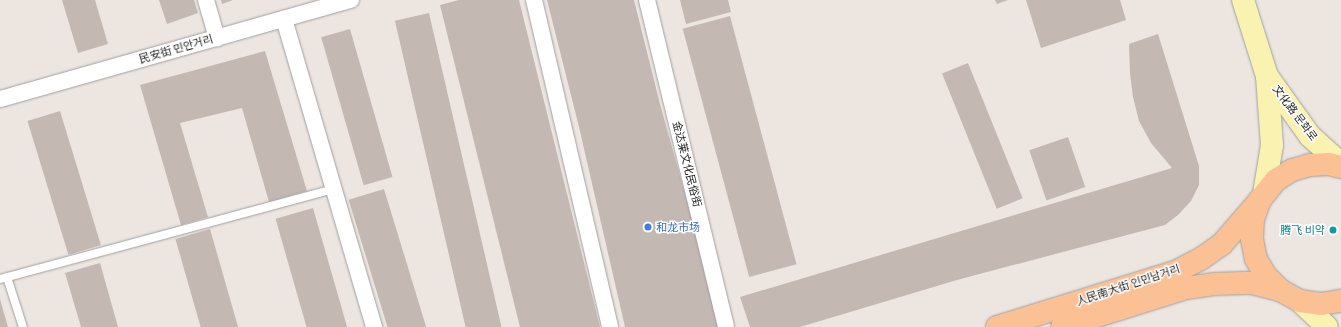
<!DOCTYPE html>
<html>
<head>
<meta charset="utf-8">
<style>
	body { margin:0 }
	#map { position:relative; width:1341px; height:327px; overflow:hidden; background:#ede6e0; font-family:"IBM Plex Sans","Noto Sans SC","Noto Sans KR",sans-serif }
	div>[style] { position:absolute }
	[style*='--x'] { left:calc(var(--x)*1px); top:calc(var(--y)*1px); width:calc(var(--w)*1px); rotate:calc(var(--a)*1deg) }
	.building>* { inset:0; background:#c4b8b3; transform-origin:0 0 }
	.roads { filter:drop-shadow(0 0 1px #9f9f9f) drop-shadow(0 0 1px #9f9f9f) }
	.service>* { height:8px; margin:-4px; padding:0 4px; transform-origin:4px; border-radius:4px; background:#fff }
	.minor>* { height:16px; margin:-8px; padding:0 8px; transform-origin:8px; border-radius:8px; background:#fff }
	.secondary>* { height:22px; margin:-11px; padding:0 11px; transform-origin:11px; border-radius:11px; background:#f9f2b1 }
	.primary>* { height:22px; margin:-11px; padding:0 11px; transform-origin:11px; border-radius:11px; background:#fcc095 }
	.dots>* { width:11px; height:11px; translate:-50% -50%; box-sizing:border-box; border:2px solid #fff; border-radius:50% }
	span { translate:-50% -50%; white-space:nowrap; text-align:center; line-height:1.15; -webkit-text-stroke:3px #fff; paint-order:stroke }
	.street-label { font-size:11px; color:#1b1b1b }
	.shop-label { font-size:11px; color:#366cbe }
	.left { translate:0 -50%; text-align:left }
	.culture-label { font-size:11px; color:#0d838f }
	.right { translate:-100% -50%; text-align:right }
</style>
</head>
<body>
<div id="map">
	<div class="building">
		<div style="clip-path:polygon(62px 0,95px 0,108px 44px,78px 53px)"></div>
		<div style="clip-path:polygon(159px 0,194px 0,198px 13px,167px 24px)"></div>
		<div style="clip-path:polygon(221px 0,233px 0,222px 4px)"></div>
		<div style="clip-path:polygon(459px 0,519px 0,600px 327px,520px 327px,440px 5px)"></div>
		<div style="clip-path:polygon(547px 0,634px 0,660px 104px,722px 327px,625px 327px,579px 127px)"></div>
		<div style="clip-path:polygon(680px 0,728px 0,731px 12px,686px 24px)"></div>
		<div style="clip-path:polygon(995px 0,1008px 0,997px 4px)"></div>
		<div style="clip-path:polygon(1026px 0,1120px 0,1126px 20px,1041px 48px)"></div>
		<div style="left:429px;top:13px;width:322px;height:35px;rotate:77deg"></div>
		<div style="left:730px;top:16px;width:257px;height:49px;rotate:75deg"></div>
		<div style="left:350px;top:29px;width:154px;height:30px;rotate:74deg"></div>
		<div style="clip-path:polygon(1158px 34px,1199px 166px,1199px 185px,1191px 201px,1178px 215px,1165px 225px,957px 280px,800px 327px,750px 327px,740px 297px,1172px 168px,1151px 143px,1139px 121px,1133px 97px,1130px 74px,1129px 44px)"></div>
		<div style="clip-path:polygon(265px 51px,307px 191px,269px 202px,242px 108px,180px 123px,208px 217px,181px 225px,140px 85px)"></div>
		<div style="left:968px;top:63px;width:146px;height:28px;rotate:68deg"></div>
		<div style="left:60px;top:111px;width:140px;height:34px;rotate:73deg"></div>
		<div style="left:1068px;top:137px;width:53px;height:41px;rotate:71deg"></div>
		<div style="left:384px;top:189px;width:144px;height:37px;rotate:73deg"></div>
		<div style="left:313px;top:208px;width:124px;height:39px;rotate:74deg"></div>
		<div style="left:210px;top:229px;width:102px;height:36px;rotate:74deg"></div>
		<div style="clip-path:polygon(100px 263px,118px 327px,81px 327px,65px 273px)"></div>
		<div style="clip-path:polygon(0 299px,8px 327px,0 327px)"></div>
	</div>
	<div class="roads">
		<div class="service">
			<div style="--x:7;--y:277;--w:52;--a:72.3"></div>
			<div style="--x:0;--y:279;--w:346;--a:-15.1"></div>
		</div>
		<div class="minor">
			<div style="--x:206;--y:0;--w:40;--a:74"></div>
			<div style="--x:534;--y:0;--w:336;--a:76.9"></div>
			<div style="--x:647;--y:0;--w:336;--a:76.4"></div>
			<div style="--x:284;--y:19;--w:321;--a:73.7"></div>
			<div style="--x:0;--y:99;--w:365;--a:-15.8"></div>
		</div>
		<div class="secondary">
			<div style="--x:1243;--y:0;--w:80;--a:72.5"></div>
			<div style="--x:1267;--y:76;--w:69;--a:85.9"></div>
			<div style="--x:1272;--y:145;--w:50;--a:99.3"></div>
			<div style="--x:1267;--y:76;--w:74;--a:54.4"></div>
			<div style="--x:1310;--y:136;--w:42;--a:42.1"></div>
			<div style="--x:1300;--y:301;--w:37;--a:44"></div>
		</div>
		<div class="primary">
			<div style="--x:1341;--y:167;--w:12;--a:-166"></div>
			<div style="--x:1329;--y:164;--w:19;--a:177"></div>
			<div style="--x:1310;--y:165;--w:19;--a:164"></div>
			<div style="--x:1292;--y:170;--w:19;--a:148"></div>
			<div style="--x:1276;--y:180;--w:26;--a:129"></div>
			<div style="--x:1260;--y:200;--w:20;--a:110"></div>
			<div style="--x:1253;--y:219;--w:20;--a:93"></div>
			<div style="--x:1252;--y:239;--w:20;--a:79"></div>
			<div style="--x:1256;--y:259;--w:20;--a:60"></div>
			<div style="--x:1266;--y:276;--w:20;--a:45"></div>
			<div style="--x:1280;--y:290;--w:23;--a:29"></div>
			<div style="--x:1300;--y:301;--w:21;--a:8"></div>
			<div style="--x:1321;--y:304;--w:20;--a:-9"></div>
			<div style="--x:997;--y:327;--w:186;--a:-17.2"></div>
			<div style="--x:1175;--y:272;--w:30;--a:-27"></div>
			<div style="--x:1202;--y:258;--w:24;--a:-35"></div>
			<div style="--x:1222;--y:244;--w:58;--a:-49.2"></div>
			<div style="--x:1062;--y:327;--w:130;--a:-17.5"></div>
			<div style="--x:1186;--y:288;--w:28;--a:-8"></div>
			<div style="--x:1214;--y:284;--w:38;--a:-2"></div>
			<div style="--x:1252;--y:283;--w:29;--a:14"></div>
		</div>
	</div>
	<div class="dots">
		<div style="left:648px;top:227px;background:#3f7fe0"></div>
		<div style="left:1333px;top:230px;background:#0f9aa8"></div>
	</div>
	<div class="street-label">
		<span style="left:176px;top:49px;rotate:-16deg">民安街 민안거리</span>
		<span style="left:1295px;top:113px;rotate:53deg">文化路 문화로</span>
		<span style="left:687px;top:164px;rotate:76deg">金达莱文化民俗街</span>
		<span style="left:1128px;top:285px;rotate:-18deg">人民南大街 인민남거리</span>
	</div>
	<div class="shop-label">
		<span class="left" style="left:656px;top:227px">和龙市场</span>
	</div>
	<div class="culture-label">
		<span class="right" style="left:1325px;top:230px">腾飞 비약</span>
	</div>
</div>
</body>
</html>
